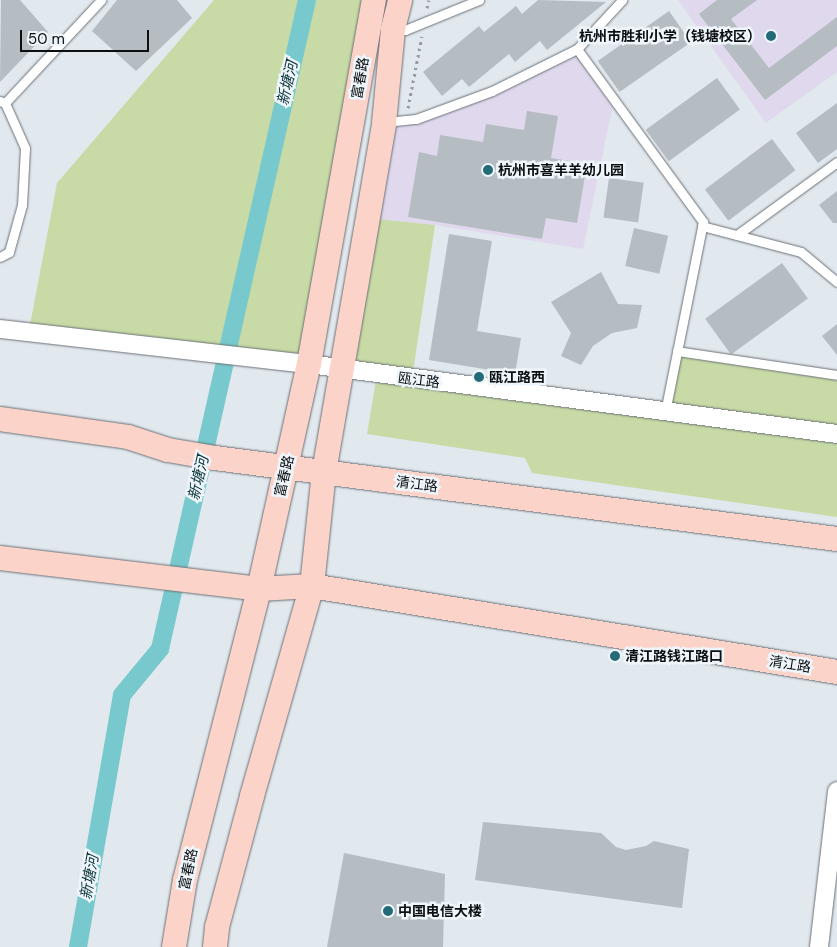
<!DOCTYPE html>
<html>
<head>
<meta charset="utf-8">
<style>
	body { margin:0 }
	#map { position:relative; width:837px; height:947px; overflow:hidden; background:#e1e8ee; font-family:"DM Sans","Noto Sans SC",sans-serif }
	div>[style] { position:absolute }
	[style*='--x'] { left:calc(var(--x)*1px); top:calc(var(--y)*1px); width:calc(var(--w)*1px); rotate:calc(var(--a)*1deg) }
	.education>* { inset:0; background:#e0d9ee }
	.green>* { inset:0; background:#c8dba6 }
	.canal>* { height:18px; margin:-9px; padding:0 9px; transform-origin:9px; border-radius:9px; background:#78c9cd }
	.building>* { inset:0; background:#b5bcc2; transform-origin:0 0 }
	.path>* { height:3px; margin-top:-1.5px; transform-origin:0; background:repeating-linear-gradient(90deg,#949a9f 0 2.5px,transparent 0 6.5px) }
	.roads { filter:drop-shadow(0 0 1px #6b7176) drop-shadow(0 0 1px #6b7176) }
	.lane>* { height:9px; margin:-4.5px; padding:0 4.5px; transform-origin:4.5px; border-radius:4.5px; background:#fff }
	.street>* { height:18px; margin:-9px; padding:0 9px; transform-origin:9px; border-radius:9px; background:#fff }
	.secondary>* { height:24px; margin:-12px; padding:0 12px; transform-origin:12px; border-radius:12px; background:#fbd3c8 }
	.dots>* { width:14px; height:14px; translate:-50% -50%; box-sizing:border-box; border:2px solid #eef5fb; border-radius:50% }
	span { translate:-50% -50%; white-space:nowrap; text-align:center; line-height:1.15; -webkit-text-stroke:5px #eef5fb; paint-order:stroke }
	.poi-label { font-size:14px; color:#0c0f11; font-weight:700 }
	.right { translate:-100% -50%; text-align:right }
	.left { translate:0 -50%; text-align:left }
	.street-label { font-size:14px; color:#0c0f11 }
	.water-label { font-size:15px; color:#0c3536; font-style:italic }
	.scale { position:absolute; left:20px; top:30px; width:129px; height:22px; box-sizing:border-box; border:2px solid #0c0f11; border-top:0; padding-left:6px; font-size:15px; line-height:18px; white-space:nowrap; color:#0c0f11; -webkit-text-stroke:4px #eef5fb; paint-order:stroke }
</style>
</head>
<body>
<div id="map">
	<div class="education">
		<div style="clip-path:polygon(678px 0,837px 0,837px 72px,766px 123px)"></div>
		<div style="clip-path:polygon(577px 49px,614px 100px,583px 249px,435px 225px,368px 218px,384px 123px,416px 119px,492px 91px)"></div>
	</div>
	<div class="green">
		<div style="clip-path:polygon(214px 0,363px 0,301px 356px,30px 325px,57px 183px)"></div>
		<div style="clip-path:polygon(368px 218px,435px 225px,412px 379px,665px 412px,677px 351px,837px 375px,837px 517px,532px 473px,525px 458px,367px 434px,377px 375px,340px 370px)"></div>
	</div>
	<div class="canal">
		<div style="--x:78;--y:947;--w:256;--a:-80.1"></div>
		<div style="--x:122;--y:695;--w:60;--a:-50.4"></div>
		<div style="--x:160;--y:649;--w:665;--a:-77.24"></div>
	</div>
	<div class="building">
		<div style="clip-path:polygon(1px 0,20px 0,48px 32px,0 82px)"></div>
		<div style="clip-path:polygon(117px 0,177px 0,192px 18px,136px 71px,92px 31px)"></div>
		<div style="clip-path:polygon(538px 0,606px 2px,547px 50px,540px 41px,515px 62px,509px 54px,469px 87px,462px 79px,442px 96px,423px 72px,479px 26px,484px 32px,516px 6px,522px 14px)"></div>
		<div style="clip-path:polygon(717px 0,757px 0,731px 19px,769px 68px,837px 17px,837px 46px,765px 100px,699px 14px)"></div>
		<div style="left:669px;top:11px;width:38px;height:87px;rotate:55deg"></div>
		<div style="left:717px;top:78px;width:39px;height:88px;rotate:54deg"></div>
		<div style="clip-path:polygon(837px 103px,837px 149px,818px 163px,796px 133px)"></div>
		<div style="clip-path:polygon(527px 111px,558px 116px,551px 158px,587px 164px,577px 223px,546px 218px,542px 239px,408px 217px,419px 152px,437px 156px,440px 135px,483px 142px,486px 124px,524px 130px)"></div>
		<div style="left:772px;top:139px;width:39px;height:84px;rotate:53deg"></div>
		<div style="left:609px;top:178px;width:35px;height:40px;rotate:8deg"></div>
		<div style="clip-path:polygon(837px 191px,837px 223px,833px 223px,819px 205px)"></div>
		<div style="left:634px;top:228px;width:35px;height:39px;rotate:13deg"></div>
		<div style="clip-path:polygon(449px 234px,492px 241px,477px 331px,521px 338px,515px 374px,429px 360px)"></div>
		<div style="left:782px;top:263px;width:44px;height:95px;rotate:54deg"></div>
		<div style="clip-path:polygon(601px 272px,618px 304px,642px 305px,637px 328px,612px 333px,593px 346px,581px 365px,561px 356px,571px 333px,551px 302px)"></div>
		<div style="clip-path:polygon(837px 324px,837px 355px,822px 336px)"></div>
		<div style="clip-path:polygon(483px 822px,601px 833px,616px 847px,626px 850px,646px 846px,654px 841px,689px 849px,682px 908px,475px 880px)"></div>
		<div style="clip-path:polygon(344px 853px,445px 874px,443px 947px,327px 947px)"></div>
	</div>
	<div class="path">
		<div style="--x:427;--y:8;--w:8;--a:-76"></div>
		<div style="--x:408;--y:108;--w:73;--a:-79"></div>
	</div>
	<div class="roads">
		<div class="lane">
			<div style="--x:393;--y:29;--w:12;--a:5"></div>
			<div style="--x:405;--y:30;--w:80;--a:-22.1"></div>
			<div style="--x:577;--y:49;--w:214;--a:53.9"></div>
			<div style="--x:703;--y:222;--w:194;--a:101.3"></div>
			<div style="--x:0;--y:101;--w:5;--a:22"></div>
			<div style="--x:5;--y:103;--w:49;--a:66"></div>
			<div style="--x:25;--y:148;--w:57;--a:93"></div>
			<div style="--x:22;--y:205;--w:49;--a:105.5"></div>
			<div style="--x:9;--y:252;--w:10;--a:151"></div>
			<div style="--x:5;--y:103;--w:141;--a:-47"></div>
			<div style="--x:386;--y:122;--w:30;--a:-6"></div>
			<div style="--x:416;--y:119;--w:81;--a:-20.2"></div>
			<div style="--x:492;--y:91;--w:95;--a:-26.3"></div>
			<div style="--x:577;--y:49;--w:67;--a:-47.4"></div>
			<div style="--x:702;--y:226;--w:102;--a:14.7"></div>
			<div style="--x:801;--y:252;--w:47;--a:39.8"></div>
			<div style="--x:737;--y:235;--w:124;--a:-36.1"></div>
			<div style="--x:677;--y:351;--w:162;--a:8.5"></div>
		</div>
		<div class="street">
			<div style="--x:0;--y:329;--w:311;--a:6.5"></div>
			<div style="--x:309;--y:364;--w:533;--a:7.55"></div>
			<div style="--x:819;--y:947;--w:157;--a:-83.4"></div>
		</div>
		<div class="secondary">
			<div style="--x:0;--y:419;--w:129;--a:8"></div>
			<div style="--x:128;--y:437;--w:42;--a:18"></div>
			<div style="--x:168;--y:450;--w:48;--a:9.7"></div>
			<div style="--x:215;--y:458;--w:627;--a:7.42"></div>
			<div style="--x:0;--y:558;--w:261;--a:6.8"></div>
			<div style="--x:259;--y:589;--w:53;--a:-3.2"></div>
			<div style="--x:312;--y:586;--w:532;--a:9.3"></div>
			<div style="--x:174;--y:947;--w:68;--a:-80.7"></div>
			<div style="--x:185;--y:880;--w:300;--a:-75.7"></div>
			<div style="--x:259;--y:589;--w:230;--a:-77.5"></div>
			<div style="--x:309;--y:364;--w:370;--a:-79.9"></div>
			<div style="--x:215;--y:947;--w:20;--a:-84"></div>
			<div style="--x:217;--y:927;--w:136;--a:-75"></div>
			<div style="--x:252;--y:796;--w:218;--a:-74.1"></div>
			<div style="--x:312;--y:586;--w:115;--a:-84"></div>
			<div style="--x:324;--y:472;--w:354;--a:-80.2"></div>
			<div style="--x:384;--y:123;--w:94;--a:-84.5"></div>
			<div style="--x:393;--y:29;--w:30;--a:-76"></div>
		</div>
	</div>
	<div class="dots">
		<div style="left:771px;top:36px;background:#236b77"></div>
		<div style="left:488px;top:170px;background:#236b77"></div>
		<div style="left:479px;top:377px;background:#236b77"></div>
		<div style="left:615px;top:656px;background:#236b77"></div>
		<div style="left:388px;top:911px;background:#236b77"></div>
	</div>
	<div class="poi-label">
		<span class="right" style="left:761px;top:36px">杭州市胜利小学（钱塘校区）</span>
		<span class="left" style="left:498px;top:170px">杭州市喜羊羊幼儿园</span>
		<span class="left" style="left:489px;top:377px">瓯江路西</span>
		<span class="left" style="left:625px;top:656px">清江路钱江路口</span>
		<span class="left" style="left:398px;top:911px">中国电信大楼</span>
	</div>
	<div class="street-label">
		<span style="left:360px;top:78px;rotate:-80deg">富春路</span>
		<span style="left:419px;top:380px;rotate:7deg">瓯江路</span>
		<span style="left:284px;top:476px;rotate:-77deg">富春路</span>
		<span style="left:417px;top:484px;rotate:7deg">清江路</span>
		<span style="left:790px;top:664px;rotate:9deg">清江路</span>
		<span style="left:188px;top:869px;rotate:-78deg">富春路</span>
	</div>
	<div class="water-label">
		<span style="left:288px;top:83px;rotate:-77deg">新塘河</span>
		<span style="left:199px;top:478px;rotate:-77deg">新塘河</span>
		<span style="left:90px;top:877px;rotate:-80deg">新塘河</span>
	</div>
	<div class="scale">50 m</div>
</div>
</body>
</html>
